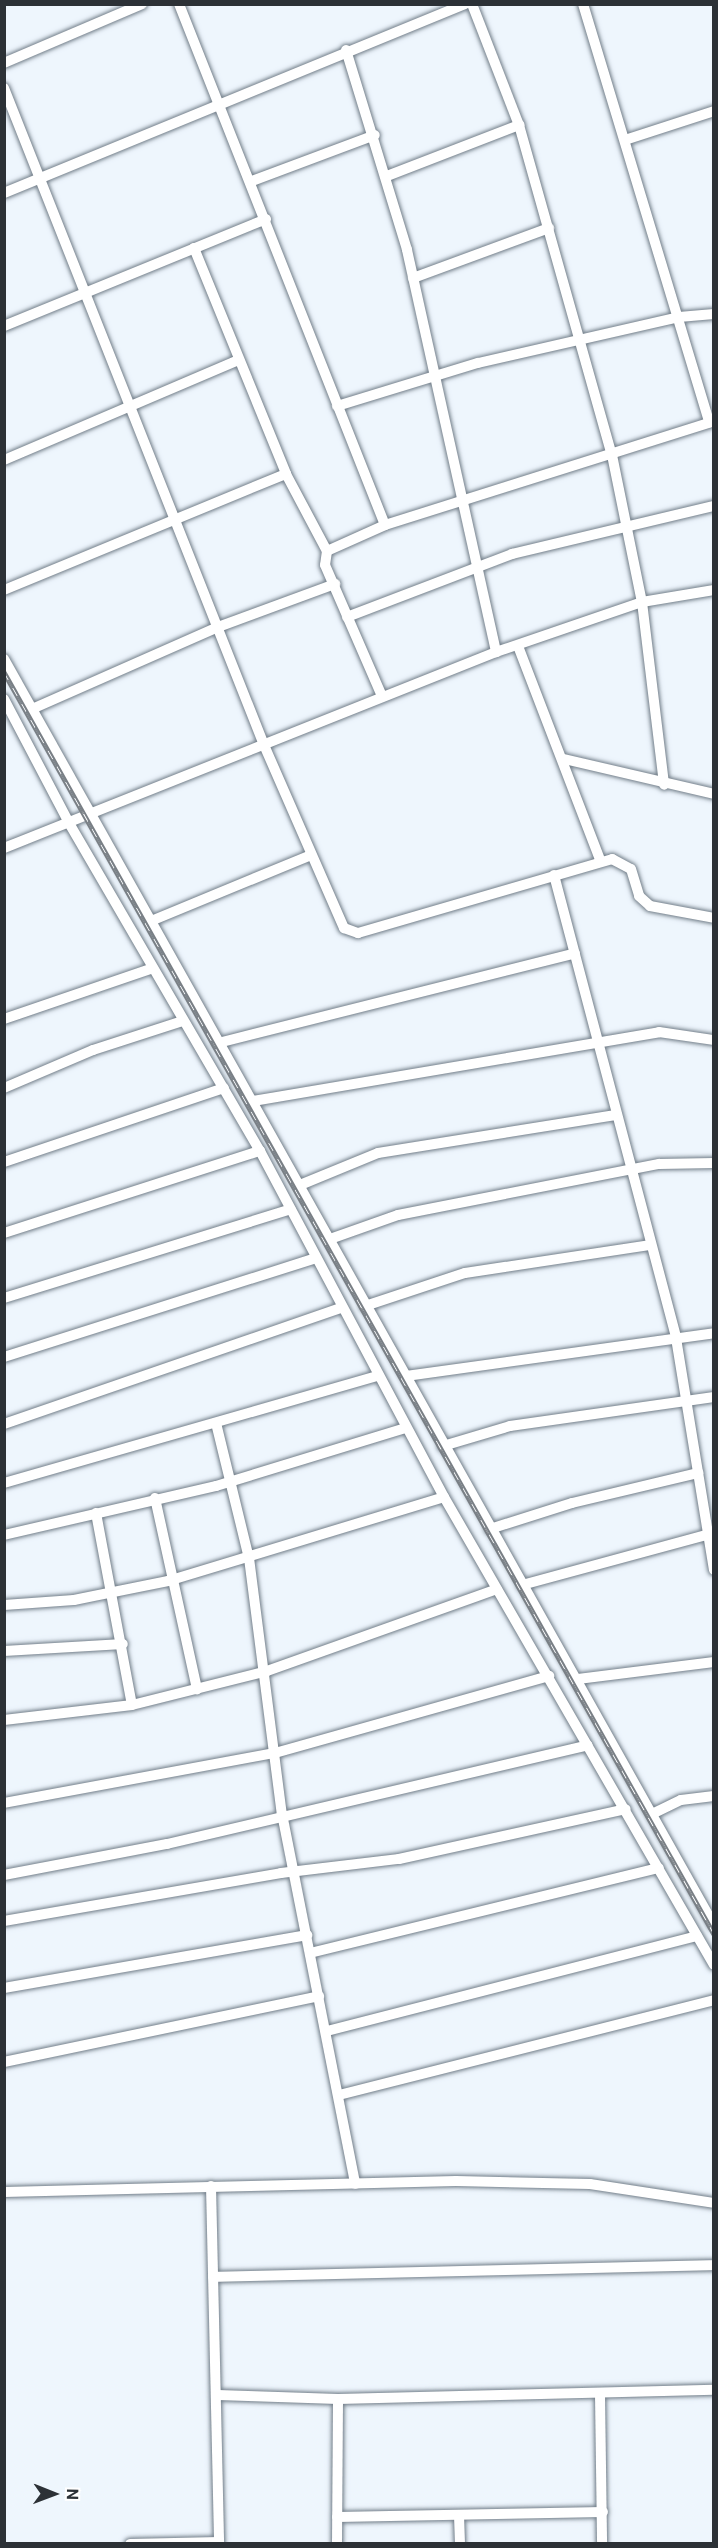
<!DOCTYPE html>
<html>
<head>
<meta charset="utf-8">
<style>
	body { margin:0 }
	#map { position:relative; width:718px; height:2548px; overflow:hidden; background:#eef6fd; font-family:Roboto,sans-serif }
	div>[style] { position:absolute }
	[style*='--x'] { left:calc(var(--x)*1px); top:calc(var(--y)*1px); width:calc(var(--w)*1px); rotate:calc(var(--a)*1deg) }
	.roads { filter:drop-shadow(0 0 2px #727e89) drop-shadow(0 0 2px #727e89) }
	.minor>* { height:10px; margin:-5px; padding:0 5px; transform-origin:5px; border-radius:5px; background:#fff }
	.rail>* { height:5px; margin-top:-2.5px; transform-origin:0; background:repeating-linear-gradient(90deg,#fff 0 9px,#797f85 0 18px); box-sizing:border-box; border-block:2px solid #797f85 }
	span { translate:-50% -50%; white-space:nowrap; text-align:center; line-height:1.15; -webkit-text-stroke:6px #fff; paint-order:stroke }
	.frame { position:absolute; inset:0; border:6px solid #2c3136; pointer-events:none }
	.north { position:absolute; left:24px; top:2464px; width:60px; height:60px; -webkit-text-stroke:4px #fff; paint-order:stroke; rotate:91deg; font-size:16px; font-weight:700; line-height:24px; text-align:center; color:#2c3136 }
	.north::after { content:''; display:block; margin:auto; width:21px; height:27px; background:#2c3136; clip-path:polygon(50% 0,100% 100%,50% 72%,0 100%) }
</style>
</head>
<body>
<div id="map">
	<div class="roads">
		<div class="minor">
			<div style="--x:179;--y:4;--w:560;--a:68.43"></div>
			<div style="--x:472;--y:4;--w:130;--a:68.8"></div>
			<div style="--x:519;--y:125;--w:343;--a:74.3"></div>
			<div style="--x:612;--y:455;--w:150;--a:78.5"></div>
			<div style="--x:642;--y:602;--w:184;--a:83.1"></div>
			<div style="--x:583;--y:4;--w:437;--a:73.2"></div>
			<div style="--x:346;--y:50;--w:209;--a:73"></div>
			<div style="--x:407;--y:250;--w:412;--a:77.5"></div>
			<div style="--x:4;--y:63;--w:150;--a:-23.1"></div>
			<div style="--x:4;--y:88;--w:707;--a:68.41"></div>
			<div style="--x:264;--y:745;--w:200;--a:66.4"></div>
			<div style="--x:344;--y:928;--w:15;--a:20"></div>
			<div style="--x:358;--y:933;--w:265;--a:-16.2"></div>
			<div style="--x:612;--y:859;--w:21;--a:28"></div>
			<div style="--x:631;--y:869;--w:28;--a:73"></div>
			<div style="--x:639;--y:896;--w:15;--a:42"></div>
			<div style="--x:650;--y:906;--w:65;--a:10.6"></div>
			<div style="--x:628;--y:139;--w:90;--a:-18"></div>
			<div style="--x:387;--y:176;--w:142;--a:-21.1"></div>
			<div style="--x:252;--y:181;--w:131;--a:-20.5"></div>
			<div style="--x:4;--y:193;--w:498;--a:-22.3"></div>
			<div style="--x:194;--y:248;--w:244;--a:67.8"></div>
			<div style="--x:286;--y:474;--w:87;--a:62"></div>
			<div style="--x:327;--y:551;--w:14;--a:98"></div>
			<div style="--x:325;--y:565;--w:143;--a:66.5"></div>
			<div style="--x:413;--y:278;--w:145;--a:-20.2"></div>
			<div style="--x:4;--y:326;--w:283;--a:-22.2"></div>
			<div style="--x:337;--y:406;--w:147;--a:-17"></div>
			<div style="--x:478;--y:363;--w:206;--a:-12.9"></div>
			<div style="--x:679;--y:317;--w:35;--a:-5"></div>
			<div style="--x:4;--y:460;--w:254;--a:-23.1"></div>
			<div style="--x:327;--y:551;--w:64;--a:-24.1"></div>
			<div style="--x:385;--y:525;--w:345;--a:-17.5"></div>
			<div style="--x:4;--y:590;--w:305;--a:-22.4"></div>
			<div style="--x:347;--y:617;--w:177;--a:-20.9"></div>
			<div style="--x:512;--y:554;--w:208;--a:-13.4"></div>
			<div style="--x:518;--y:646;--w:229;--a:69"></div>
			<div style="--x:4;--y:659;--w:1452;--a:60.72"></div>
			<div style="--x:4;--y:699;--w:140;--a:62.3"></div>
			<div style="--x:69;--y:823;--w:380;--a:59.8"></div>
			<div style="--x:260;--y:1151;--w:392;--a:62"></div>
			<div style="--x:444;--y:1497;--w:540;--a:60.02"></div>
			<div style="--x:32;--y:709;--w:203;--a:-23.8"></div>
			<div style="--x:218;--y:627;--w:125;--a:-20.2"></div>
			<div style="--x:564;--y:759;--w:154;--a:13.1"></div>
			<div style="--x:4;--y:848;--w:530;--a:-21.72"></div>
			<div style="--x:496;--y:652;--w:154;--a:-18.9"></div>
			<div style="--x:642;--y:602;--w:73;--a:-9.5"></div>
			<div style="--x:554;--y:875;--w:479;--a:75.2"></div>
			<div style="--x:676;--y:1338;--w:235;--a:80.7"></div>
			<div style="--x:151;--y:921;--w:171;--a:-22.4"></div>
			<div style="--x:4;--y:1019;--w:157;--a:-18.9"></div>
			<div style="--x:218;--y:1043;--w:368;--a:-14.1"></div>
			<div style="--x:4;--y:1088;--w:97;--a:-23.1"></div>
			<div style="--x:93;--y:1050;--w:95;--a:-17.9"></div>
			<div style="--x:253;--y:1101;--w:412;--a:-9.6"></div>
			<div style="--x:659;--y:1032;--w:56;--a:8.3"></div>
			<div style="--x:4;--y:1162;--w:232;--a:-18.6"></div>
			<div style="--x:300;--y:1185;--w:84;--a:-22.3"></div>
			<div style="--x:378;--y:1153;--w:239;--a:-9.1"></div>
			<div style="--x:4;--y:1233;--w:269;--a:-17.8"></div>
			<div style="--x:330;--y:1239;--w:72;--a:-19.4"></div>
			<div style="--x:398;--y:1215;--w:266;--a:-11.1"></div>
			<div style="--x:659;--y:1164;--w:55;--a:-1"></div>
			<div style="--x:4;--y:1298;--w:300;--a:-17.2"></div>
			<div style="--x:365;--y:1306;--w:105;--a:-18.3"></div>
			<div style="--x:465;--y:1273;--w:188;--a:-8.6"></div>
			<div style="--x:4;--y:1357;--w:327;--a:-17.6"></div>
			<div style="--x:406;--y:1376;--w:311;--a:-7.9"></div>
			<div style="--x:216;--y:1423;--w:139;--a:76.3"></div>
			<div style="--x:249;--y:1558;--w:258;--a:82.7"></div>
			<div style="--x:282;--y:1814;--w:377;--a:78.8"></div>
			<div style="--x:4;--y:1424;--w:356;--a:-19"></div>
			<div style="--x:443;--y:1446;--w:70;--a:-16.6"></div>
			<div style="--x:510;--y:1426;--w:206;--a:-8.1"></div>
			<div style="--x:4;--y:1483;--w:389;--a:-16"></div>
			<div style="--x:155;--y:1498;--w:196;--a:77.6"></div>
			<div style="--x:96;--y:1513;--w:195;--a:79.4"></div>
			<div style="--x:490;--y:1529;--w:86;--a:-17.6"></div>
			<div style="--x:572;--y:1503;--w:130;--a:-13.4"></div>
			<div style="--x:4;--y:1535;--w:218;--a:-13"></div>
			<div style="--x:216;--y:1486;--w:199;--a:-17"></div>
			<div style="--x:522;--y:1585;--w:198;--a:-15.2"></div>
			<div style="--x:4;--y:1605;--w:70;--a:-4.1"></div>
			<div style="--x:74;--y:1600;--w:96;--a:-11.4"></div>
			<div style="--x:168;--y:1581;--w:288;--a:-16.9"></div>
			<div style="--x:4;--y:1651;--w:119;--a:-3.4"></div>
			<div style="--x:578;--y:1679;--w:137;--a:-7.1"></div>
			<div style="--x:4;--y:1720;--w:129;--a:-6.7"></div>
			<div style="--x:132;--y:1705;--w:139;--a:-14.1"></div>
			<div style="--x:267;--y:1671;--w:244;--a:-19.6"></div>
			<div style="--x:4;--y:1803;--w:276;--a:-10.5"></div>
			<div style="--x:275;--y:1753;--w:285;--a:-15.7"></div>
			<div style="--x:652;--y:1814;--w:32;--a:-26"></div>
			<div style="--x:681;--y:1800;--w:33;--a:-7"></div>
			<div style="--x:4;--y:1875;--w:166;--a:-10.8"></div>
			<div style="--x:167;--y:1844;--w:432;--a:-13.2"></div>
			<div style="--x:4;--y:1921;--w:281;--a:-9.8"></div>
			<div style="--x:281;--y:1873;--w:119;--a:-6.8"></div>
			<div style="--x:399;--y:1859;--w:232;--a:-12.4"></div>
			<div style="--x:310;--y:1953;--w:359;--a:-13.7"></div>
			<div style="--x:4;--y:1988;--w:308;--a:-9.9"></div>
			<div style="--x:327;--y:2031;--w:382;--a:-14.4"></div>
			<div style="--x:4;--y:2062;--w:322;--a:-11.8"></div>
			<div style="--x:339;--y:2095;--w:387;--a:-14.2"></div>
			<div style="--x:211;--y:2186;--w:358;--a:88.7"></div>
			<div style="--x:4;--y:2192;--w:452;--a:-1.4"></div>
			<div style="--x:456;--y:2181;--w:134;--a:1.3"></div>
			<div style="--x:590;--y:2184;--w:125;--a:8.7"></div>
			<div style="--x:213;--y:2277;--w:501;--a:-1.37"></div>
			<div style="--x:218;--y:2395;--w:120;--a:1.9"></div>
			<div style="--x:338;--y:2399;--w:376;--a:-1.4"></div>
			<div style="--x:600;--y:2395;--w:149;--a:89.2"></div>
			<div style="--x:459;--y:2515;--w:29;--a:88"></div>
			<div style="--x:337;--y:2517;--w:266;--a:-1.1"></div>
			<div style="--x:130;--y:2544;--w:89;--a:-1.3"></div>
			<div style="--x:337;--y:2544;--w:145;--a:-89.6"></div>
		</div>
	</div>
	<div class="rail">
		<div style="--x:4;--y:672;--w:1448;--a:60.64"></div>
	</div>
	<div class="frame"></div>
	<div class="north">N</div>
</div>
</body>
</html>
